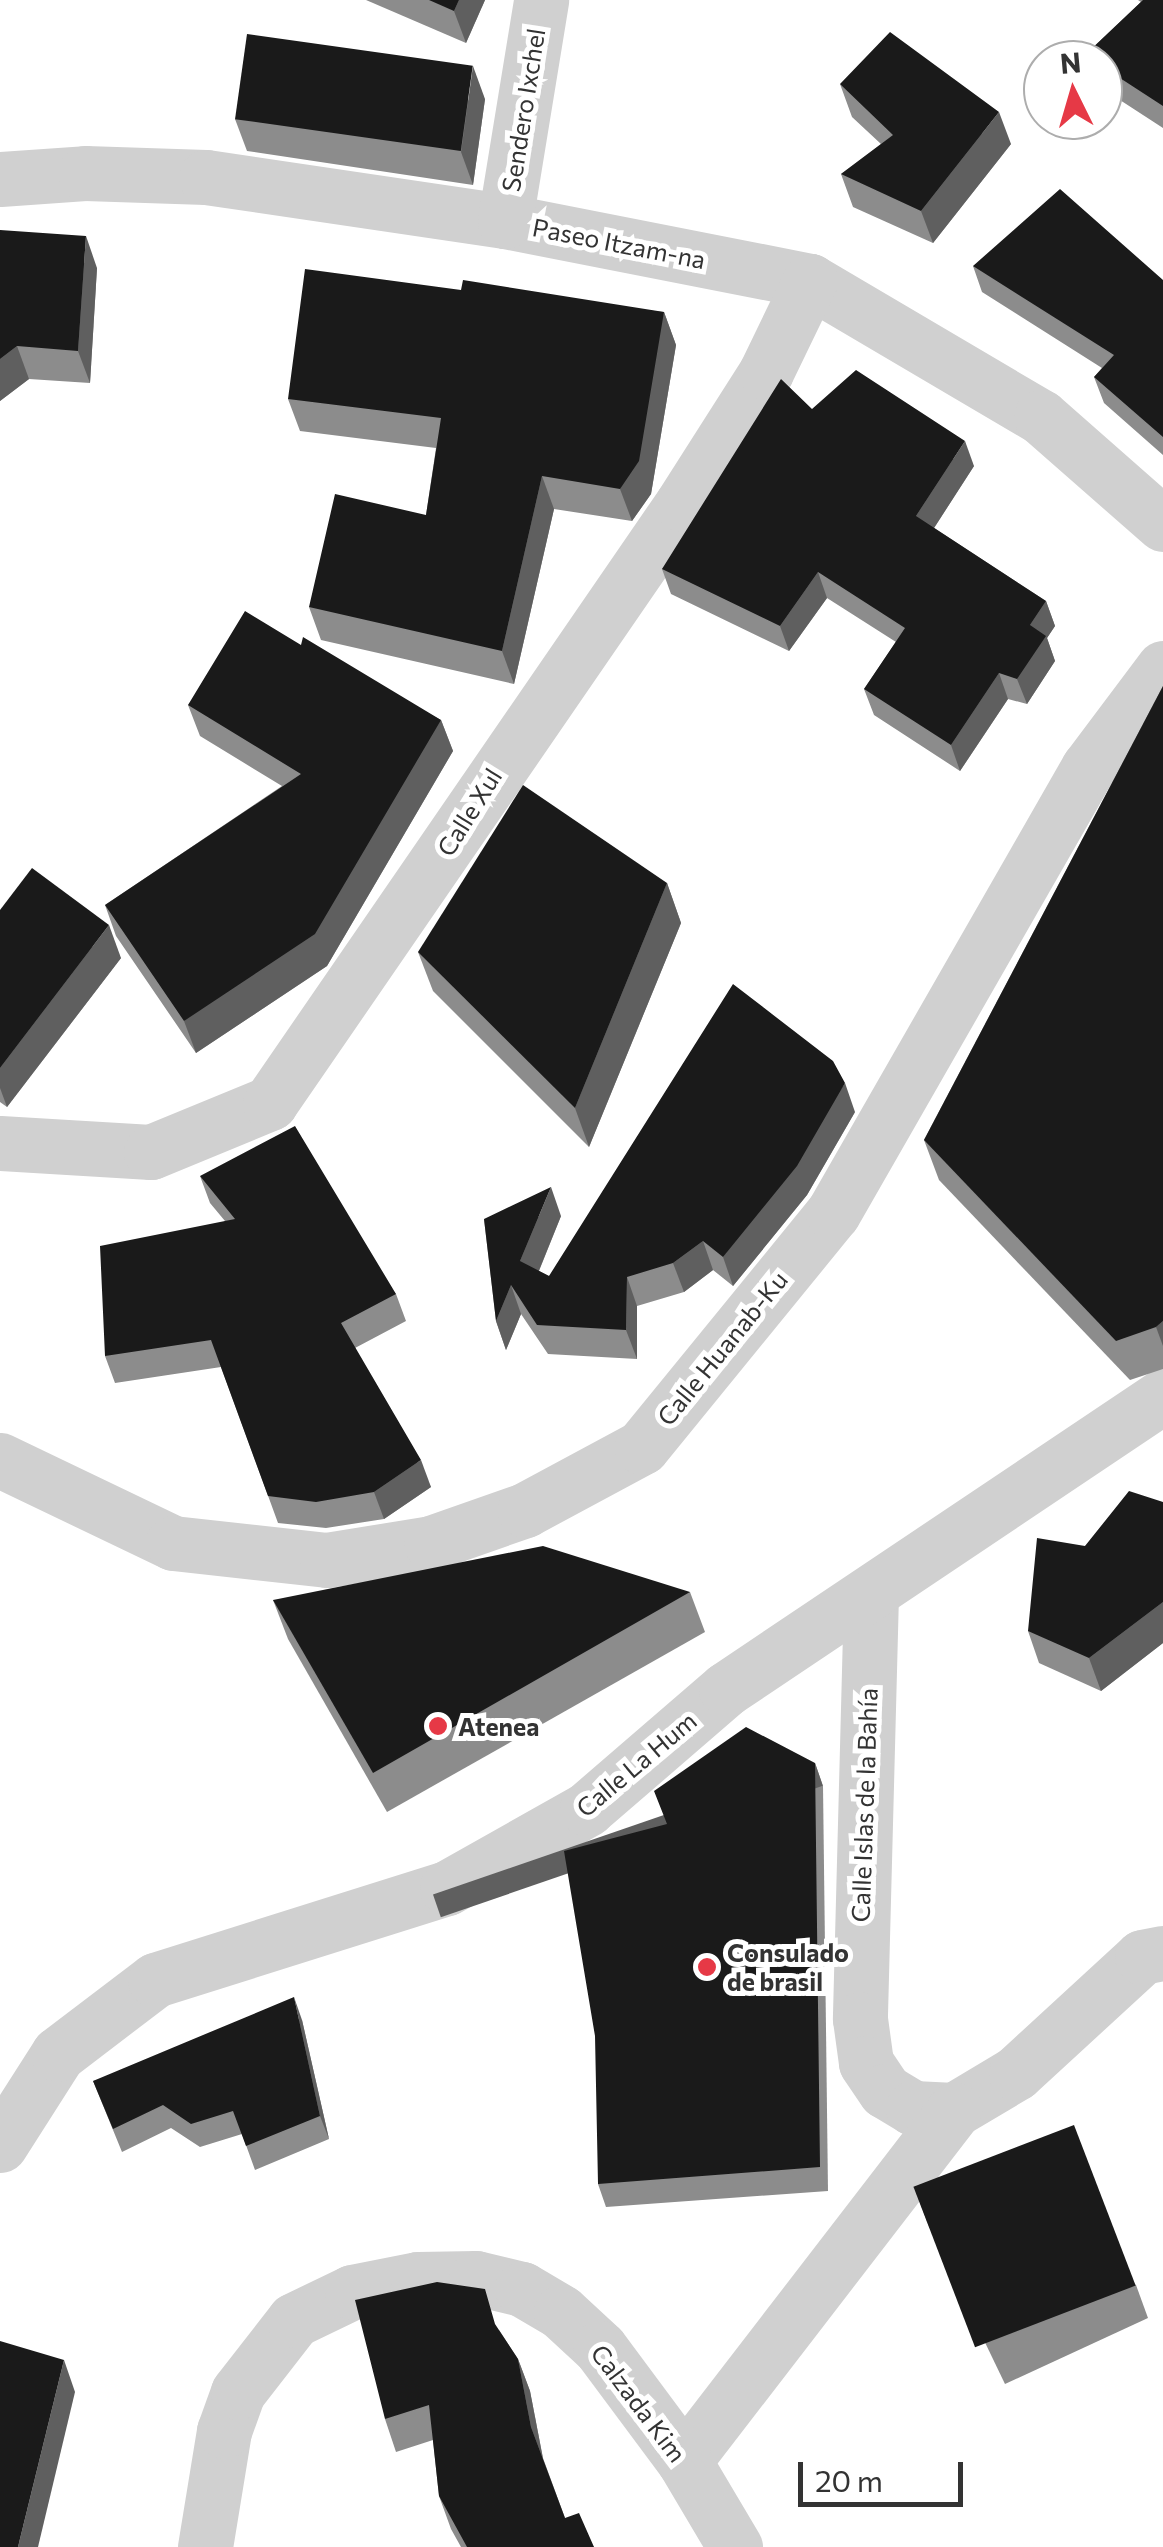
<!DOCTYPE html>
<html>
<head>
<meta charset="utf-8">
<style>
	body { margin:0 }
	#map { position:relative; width:1163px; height:2547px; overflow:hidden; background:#fff; font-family:Commissioner,sans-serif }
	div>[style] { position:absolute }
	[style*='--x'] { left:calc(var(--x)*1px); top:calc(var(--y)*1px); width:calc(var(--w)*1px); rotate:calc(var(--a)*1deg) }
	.minor>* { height:55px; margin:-27.5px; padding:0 27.5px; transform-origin:27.5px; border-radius:27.5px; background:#d0d0d0 }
	.wall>* { inset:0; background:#8c8c8c }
	.shaded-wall>* { inset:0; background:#5f5f5f; transform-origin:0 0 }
	.building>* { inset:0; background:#1a1a1a; transform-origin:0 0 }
	.dots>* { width:28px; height:28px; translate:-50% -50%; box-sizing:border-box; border:5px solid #fff; border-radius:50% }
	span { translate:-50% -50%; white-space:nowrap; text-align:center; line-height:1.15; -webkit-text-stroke:10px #fff; paint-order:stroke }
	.street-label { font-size:25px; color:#333 }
	.poi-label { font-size:25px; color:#333; font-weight:700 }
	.left { translate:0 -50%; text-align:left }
	.north { position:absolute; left:1023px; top:40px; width:100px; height:100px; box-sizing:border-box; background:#fff; border:2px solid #adadad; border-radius:50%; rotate:355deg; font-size:28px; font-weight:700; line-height:40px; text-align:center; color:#333 }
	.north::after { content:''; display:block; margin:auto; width:35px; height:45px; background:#e63946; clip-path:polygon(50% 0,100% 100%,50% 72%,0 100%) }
	.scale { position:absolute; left:798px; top:2462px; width:165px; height:45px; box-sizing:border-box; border:5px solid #333; border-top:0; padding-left:12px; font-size:30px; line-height:35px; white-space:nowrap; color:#333; -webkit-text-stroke:8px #fff; paint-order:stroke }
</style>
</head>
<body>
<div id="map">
	<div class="minor">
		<div style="--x:0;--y:179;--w:85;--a:-4"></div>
		<div style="--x:85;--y:173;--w:121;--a:1.9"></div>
		<div style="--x:206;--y:177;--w:302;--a:8.4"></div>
		<div style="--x:505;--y:221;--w:311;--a:11.1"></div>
		<div style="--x:810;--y:281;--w:268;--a:30.5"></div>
		<div style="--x:1041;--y:417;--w:162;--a:41.3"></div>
		<div style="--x:505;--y:221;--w:224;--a:-80.7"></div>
		<div style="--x:0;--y:1143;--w:151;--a:3.4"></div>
		<div style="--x:151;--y:1152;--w:129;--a:-22.4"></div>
		<div style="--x:270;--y:1103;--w:727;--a:-55.48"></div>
		<div style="--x:682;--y:504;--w:156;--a:-57.5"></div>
		<div style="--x:766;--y:372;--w:101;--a:-64.2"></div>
		<div style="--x:0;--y:1460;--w:192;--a:25.6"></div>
		<div style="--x:173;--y:1543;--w:155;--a:6.3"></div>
		<div style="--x:327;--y:1560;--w:105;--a:-9.3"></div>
		<div style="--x:431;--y:1543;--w:100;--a:-19.3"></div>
		<div style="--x:525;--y:1510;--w:133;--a:-28.3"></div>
		<div style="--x:642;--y:1447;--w:302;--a:-50.8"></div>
		<div style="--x:833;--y:1213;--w:513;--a:-60.19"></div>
		<div style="--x:1088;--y:768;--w:125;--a:-53.1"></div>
		<div style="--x:871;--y:1594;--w:425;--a:91.5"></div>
		<div style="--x:860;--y:2019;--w:44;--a:82.2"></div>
		<div style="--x:866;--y:2063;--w:34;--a:56"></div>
		<div style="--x:885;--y:2091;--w:33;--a:31"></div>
		<div style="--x:913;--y:2108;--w:41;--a:2.8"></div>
		<div style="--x:954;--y:2110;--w:72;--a:-30.8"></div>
		<div style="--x:1016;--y:2073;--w:171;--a:-42.6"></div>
		<div style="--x:1142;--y:1957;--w:21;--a:-11"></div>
		<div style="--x:0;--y:2145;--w:108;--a:-57.5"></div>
		<div style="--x:58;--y:2054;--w:122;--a:-37.3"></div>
		<div style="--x:155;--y:1980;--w:306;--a:-17.5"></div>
		<div style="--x:447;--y:1888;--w:161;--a:-29.4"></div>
		<div style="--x:587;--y:1809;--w:184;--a:-40.8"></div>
		<div style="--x:726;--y:1689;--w:526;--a:-33.84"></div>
		<div style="--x:684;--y:2461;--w:443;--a:-52.4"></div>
		<div style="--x:205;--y:2547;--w:118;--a:-80.7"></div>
		<div style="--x:224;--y:2431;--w:41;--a:-70.3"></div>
		<div style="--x:238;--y:2392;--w:91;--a:-52.1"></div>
		<div style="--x:294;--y:2320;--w:64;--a:-25.8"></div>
		<div style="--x:352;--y:2292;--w:67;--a:-11.1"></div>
		<div style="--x:418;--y:2279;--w:58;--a:-1"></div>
		<div style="--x:476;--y:2278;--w:47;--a:13.4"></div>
		<div style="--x:522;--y:2289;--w:45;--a:30.5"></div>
		<div style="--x:561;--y:2312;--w:53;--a:42.7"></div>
		<div style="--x:600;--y:2348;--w:141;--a:53.4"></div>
		<div style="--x:684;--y:2461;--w:100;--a:59.3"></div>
	</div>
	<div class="wall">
		<div style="clip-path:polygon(366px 0,485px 0,466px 43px)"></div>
		<div style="clip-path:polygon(1138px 0,1163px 0,1163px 128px,1103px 89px,1103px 60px,1087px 60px,1085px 55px,1141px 2px)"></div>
		<div style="clip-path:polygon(840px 84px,1011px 144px,933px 243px,853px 207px,841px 174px,881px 144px,852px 117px)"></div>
		<div style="clip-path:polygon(485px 99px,473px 185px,247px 151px,235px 119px)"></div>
		<div style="clip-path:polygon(0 230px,97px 268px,90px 383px,29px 379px,0 401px)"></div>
		<div style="clip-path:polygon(973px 266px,1163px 280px,1163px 455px,1104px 403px,1094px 377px,1102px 368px,982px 292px)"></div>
		<div style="clip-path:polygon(461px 290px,664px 312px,676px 345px,651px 494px,632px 521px,554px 509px,514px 684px,321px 640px,309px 607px,426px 515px,436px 448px,300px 431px,288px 399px)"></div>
		<div style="clip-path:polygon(812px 409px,974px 466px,934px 528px,1046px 601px,1055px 626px,1047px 638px,1055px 661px,1027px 704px,1008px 699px,960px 771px,874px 715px,864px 689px,896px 642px,827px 598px,789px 651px,671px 594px,662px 569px)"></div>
		<div style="clip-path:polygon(301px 645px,441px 720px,453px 751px,327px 966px,196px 1053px,116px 936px,105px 905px,282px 786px,200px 736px,188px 705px)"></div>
		<div style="clip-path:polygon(1163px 686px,1163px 1369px,1130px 1380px,939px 1180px,924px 1140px)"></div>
		<div style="clip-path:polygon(667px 883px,681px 923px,589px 1147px,433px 991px,418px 952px)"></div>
		<div style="clip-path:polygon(0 910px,121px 958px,7px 1107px,0 1102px)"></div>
		<div style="clip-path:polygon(855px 1112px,807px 1195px,733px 1286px,713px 1270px,684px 1292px,637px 1306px,637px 1359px,548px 1354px,521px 1314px,506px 1350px,496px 1321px,484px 1219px,561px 1216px,539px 1271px,549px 1276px)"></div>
		<div style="clip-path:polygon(200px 1176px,396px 1294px,406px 1321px,355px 1348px,431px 1487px,384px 1519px,326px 1528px,278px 1523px,221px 1367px,115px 1383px,105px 1356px,225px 1221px,210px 1203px)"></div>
		<div style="clip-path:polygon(1163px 1502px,1163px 1643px,1101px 1691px,1039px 1663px,1028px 1631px,1085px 1546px)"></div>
		<div style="clip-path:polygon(690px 1592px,705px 1632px,387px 1812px,288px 1639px,273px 1600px)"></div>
		<div style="clip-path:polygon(815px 1763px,823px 1786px,828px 2191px,606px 2207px,598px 2184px,667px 1824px)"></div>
		<div style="clip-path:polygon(302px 2020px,329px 2139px,255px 2170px,242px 2134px,200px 2147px,171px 2128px,122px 2152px,93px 2081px)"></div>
		<div style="clip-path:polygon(916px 2192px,1136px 2285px,1148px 2318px,1005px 2384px,928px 2224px)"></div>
		<div style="clip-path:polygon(499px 2330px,518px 2359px,530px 2391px,543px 2458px,565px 2518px,594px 2547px,461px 2547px,451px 2529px,439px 2496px,433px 2440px,396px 2452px,385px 2419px)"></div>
	</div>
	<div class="shaded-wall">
		<div style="clip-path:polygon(459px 0,485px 0,466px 43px,454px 11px)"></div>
		<div style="clip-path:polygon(473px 66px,485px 99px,473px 185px,461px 152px)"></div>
		<div style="clip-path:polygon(999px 112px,1011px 144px,933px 243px,921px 211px)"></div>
		<div style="clip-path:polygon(86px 236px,97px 268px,90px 383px,78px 351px)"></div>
		<div style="clip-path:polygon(664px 312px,676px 345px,651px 494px,632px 521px,620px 489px)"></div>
		<div style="clip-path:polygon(17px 346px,29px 379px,0 401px,0 359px)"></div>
		<div style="clip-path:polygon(965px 441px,974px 466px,925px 542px,916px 516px)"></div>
		<div style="clip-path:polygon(542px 476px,554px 509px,514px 684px,502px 651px)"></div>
		<div style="clip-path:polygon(818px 572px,827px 598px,789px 651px,780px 626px)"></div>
		<div style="clip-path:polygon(1046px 601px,1055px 626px,1047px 638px,1055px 661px,1027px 704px,1017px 679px,1030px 625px)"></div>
		<div style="clip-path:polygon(999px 673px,1008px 699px,960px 771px,951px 745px)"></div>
		<div style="clip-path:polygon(441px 720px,453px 751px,327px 966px,196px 1053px,184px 1021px)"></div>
		<div style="clip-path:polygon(667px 883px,681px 923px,589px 1147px,575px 1108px)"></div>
		<div style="clip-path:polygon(109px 925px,121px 958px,7px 1107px,0 1088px,0 1068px)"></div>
		<div style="clip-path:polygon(845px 1083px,855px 1112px,807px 1195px,733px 1286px,723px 1257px)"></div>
		<div style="clip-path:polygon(551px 1187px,561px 1216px,531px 1290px,520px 1261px)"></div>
		<div style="clip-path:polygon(703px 1241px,713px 1270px,684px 1292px,673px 1263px)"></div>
		<div style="clip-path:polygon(627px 1277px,637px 1306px,637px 1359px,626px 1330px)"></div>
		<div style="clip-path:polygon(511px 1285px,521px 1314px,506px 1350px,496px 1321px)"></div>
		<div style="clip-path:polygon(1163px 1321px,1163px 1346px,1156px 1327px)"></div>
		<div style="clip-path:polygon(421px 1460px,431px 1487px,384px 1519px,374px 1492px)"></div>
		<div style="clip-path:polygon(1163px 1602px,1163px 1643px,1101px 1691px,1089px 1658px)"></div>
		<div style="left:815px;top:1763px;width:24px;height:404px;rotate:71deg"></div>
		<div style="clip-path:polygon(294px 1997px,302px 2020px,329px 2139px,320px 2116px)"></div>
		<div style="clip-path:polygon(518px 2359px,530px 2391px,543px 2459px,531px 2427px)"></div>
		<div style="clip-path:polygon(64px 2360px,75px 2392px,38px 2547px,18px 2547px)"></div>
	</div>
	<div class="building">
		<div style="clip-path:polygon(429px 0,459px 0,454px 11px)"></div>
		<div style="clip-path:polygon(1143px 0,1163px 0,1163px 106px,1103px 67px,1103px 60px,1092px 60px,1085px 55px)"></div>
		<div style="clip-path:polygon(890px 32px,999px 112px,921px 211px,841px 174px,893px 135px,840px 84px)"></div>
		<div style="left:247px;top:34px;width:228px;height:86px;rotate:8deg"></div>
		<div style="clip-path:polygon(1060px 189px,1163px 280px,1163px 437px,1094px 377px,1114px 355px,973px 266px)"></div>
		<div style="clip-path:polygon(0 230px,86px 236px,78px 351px,17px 346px,0 359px)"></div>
		<div style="clip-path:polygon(305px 269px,461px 290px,463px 280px,664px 312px,639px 461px,620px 489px,542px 476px,502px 651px,309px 607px,335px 494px,426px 515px,441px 418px,288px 399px)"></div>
		<div style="clip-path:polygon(856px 370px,965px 441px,916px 516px,1046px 601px,1030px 625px,1046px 636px,1017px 679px,999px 673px,951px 745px,864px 689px,905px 628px,818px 572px,780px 626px,662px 569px,781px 379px,812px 409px)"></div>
		<div style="clip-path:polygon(245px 611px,301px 645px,303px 637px,441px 720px,315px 934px,184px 1021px,105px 905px,301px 774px,188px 705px)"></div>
		<div style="clip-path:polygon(1163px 686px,1163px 1321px,1156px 1327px,1116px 1341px,924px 1140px)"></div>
		<div style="clip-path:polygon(523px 785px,667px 883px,575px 1108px,418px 952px)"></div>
		<div style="clip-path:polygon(32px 868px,109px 925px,0 1068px,0 910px)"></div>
		<div style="clip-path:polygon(733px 984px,833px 1061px,845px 1083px,797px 1166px,723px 1257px,703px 1241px,673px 1263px,627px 1277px,626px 1330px,537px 1325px,511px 1285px,496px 1321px,484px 1219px,551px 1187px,520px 1261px,549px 1276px)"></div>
		<div style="clip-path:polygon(295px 1126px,396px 1294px,341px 1323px,421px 1460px,374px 1492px,316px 1502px,268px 1496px,211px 1340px,105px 1356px,100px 1246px,235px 1219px,200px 1176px)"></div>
		<div style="clip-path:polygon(1129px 1491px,1163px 1502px,1163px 1602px,1089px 1658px,1028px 1631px,1037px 1538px,1085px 1546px)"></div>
		<div style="clip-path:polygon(543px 1546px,690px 1592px,373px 1773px,273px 1600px)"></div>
		<div style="clip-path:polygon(746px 1727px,815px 1763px,820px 2167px,598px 2184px,595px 2036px,564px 1851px,667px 1824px,654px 1791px)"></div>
		<div style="clip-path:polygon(294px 1997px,320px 2116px,246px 2146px,233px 2111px,191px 2124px,163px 2105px,113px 2129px,93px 2081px)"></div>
		<div style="left:1074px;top:2125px;width:172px;height:172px;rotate:69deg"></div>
		<div style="clip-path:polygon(437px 2282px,485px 2289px,495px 2324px,518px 2359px,531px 2427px,565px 2518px,579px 2513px,594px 2547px,467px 2547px,439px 2496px,429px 2405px,385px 2419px,355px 2300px)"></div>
		<div style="clip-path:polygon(0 2341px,64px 2360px,18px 2547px,0 2547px)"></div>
	</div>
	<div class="dots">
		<div style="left:438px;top:1726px;background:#e63946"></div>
		<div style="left:707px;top:1967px;background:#e63946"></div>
	</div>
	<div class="street-label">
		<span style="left:523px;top:110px;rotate:-81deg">Sendero Ixchel</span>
		<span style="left:619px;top:243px;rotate:11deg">Paseo Itzam-na</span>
		<span style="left:469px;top:812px;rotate:-58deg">Calle Xul</span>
		<span style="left:722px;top:1348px;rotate:-51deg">Calle Huanab-Ku</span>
		<span style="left:636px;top:1764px;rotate:-40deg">Calle La Hum</span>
		<span style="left:864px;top:1805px;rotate:-88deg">Calle Islas de la Bahía</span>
		<span style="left:639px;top:2403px;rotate:53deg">Calzada Kim</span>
	</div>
	<div class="poi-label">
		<span class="left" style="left:458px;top:1726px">Atenea</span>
		<span class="left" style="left:727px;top:1967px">Consulado<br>de brasil</span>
	</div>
	<div class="north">N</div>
	<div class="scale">20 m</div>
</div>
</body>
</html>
